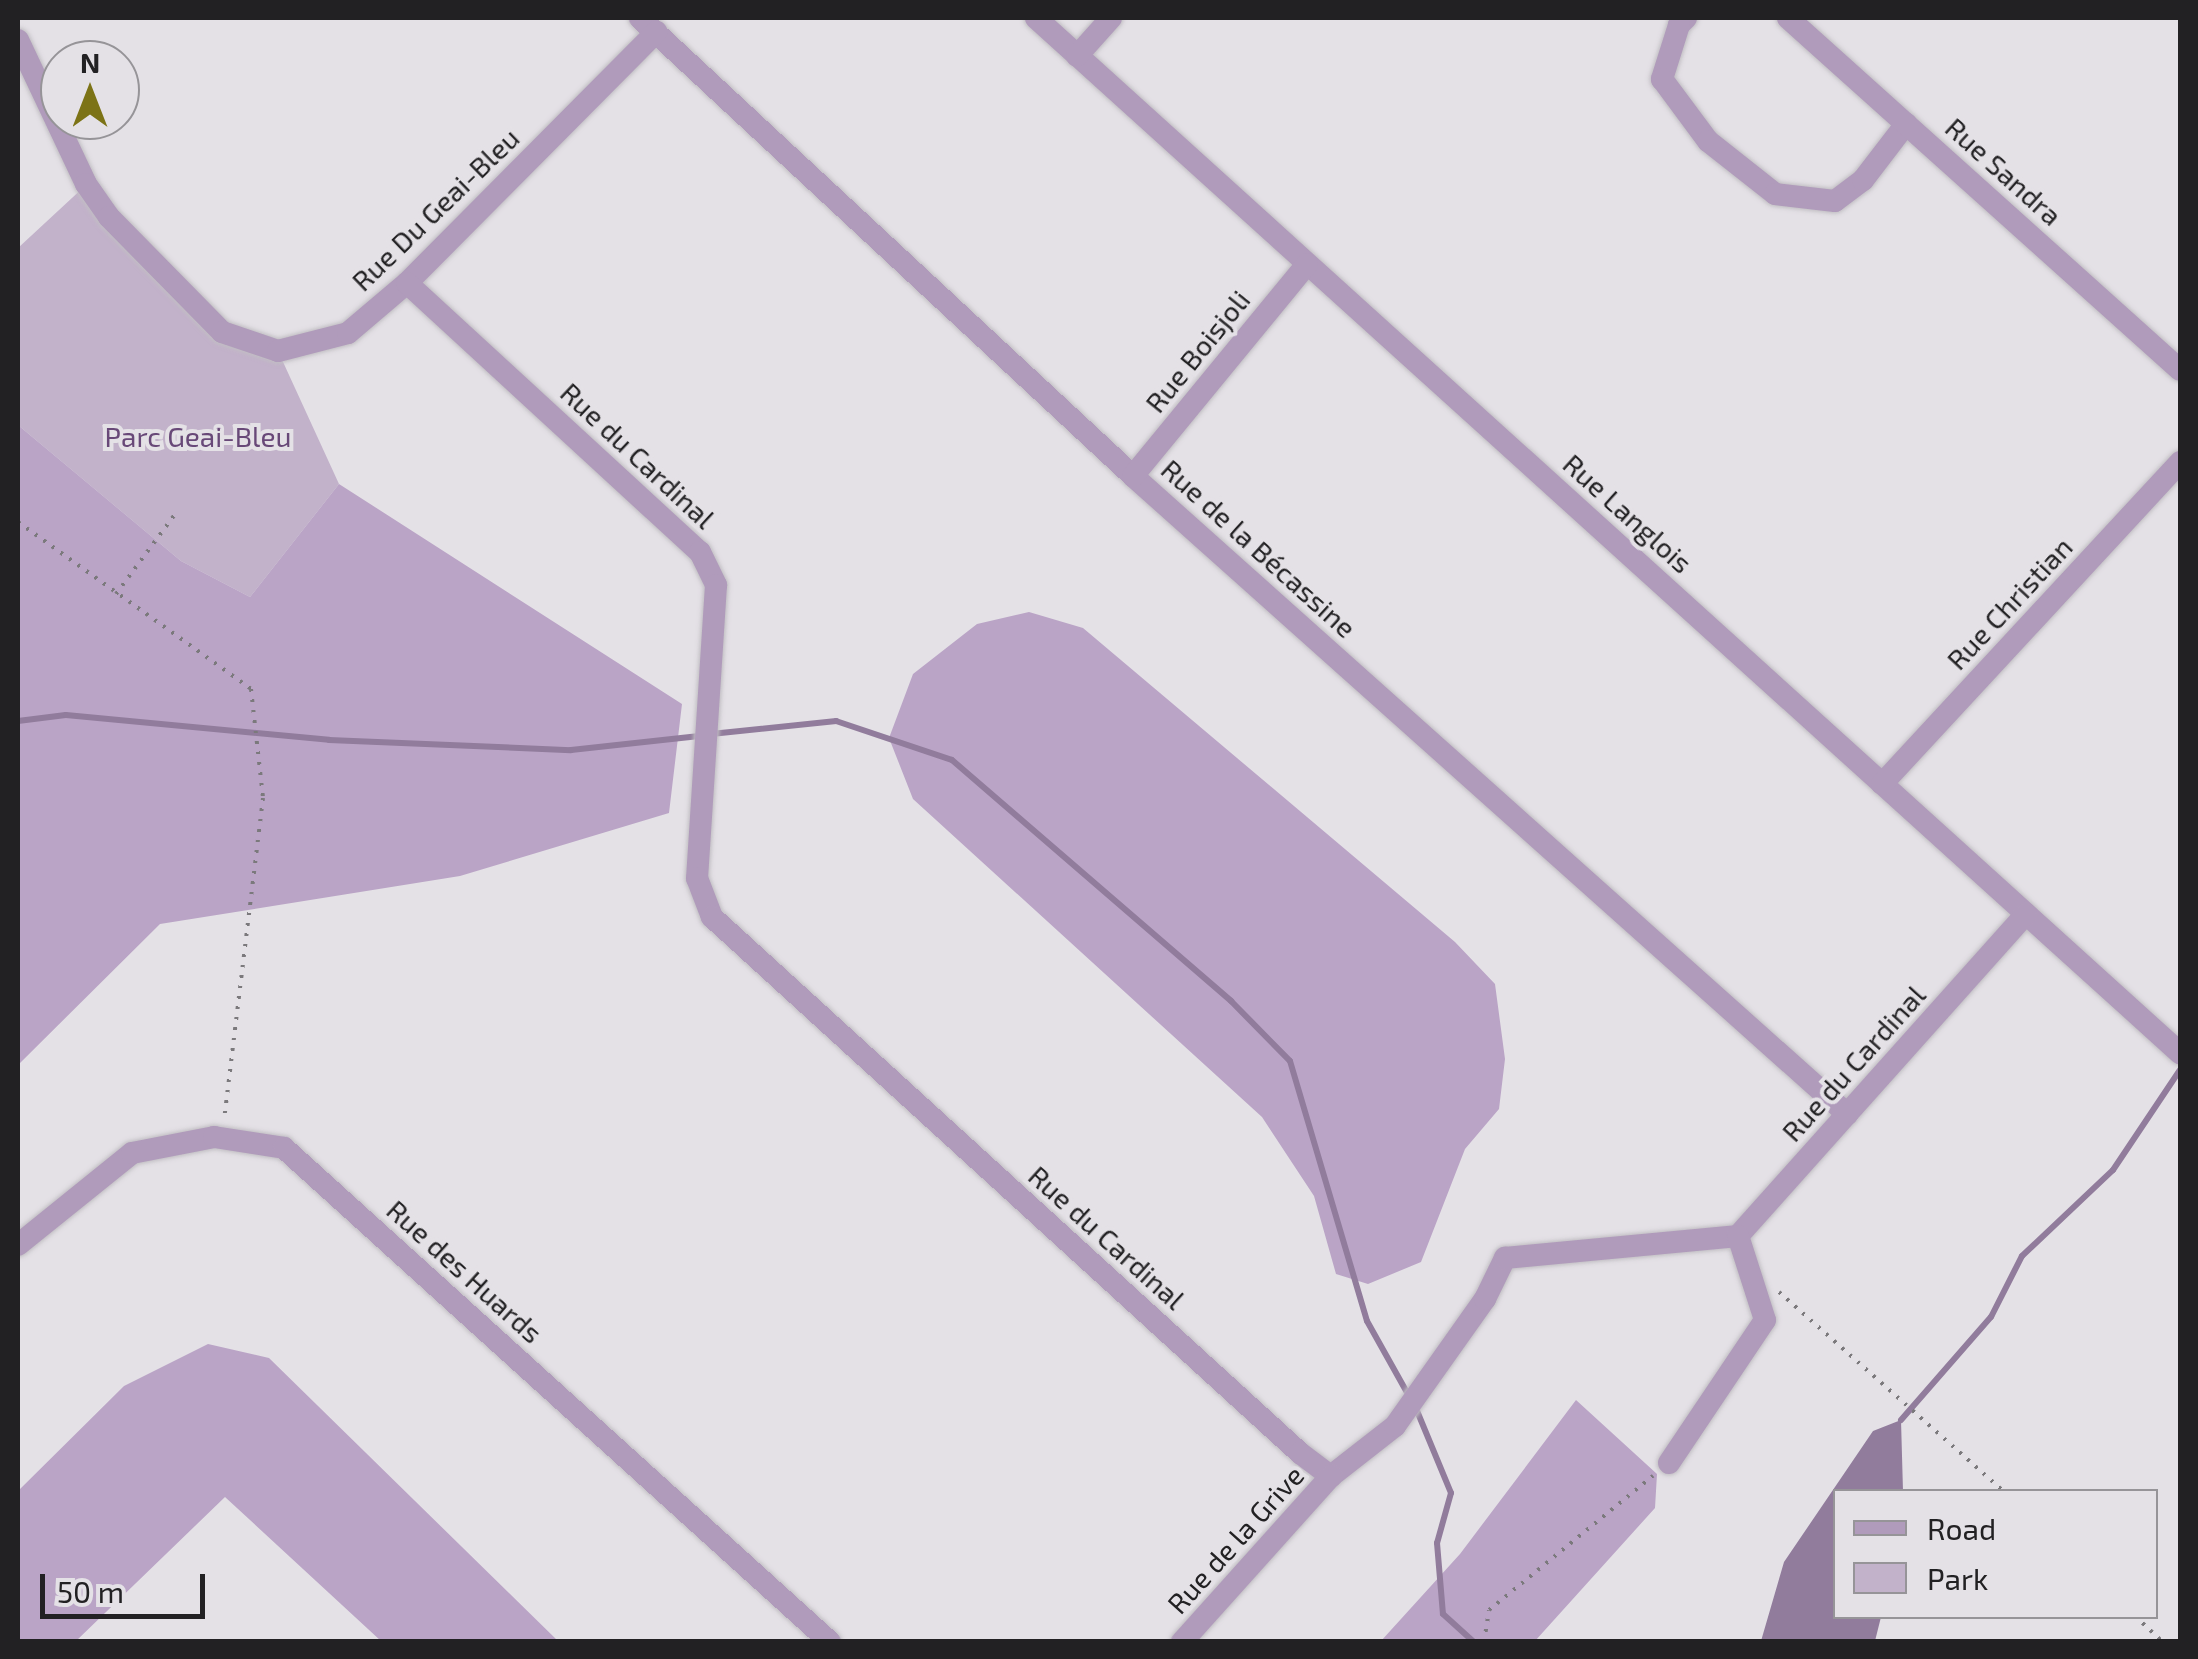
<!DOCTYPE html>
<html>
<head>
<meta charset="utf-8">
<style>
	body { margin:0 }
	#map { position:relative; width:2198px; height:1659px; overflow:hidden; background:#e4e1e6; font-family:"Exo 2",sans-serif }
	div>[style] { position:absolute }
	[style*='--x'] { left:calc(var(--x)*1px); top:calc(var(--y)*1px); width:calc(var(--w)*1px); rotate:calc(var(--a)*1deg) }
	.green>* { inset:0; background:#c2b2ca }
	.forest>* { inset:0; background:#baa4c6 }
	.water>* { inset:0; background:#917c9c }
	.stream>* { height:6px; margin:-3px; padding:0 3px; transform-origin:3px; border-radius:3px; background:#917c9c }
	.path>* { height:4px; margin-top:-2px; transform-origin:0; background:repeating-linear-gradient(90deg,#7b797c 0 2.5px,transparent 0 10.5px) }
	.roads { filter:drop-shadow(0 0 2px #c1bec3) drop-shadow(0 0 2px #c1bec3) }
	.street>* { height:22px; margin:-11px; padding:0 11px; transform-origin:11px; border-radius:11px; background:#b09bbb }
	span { translate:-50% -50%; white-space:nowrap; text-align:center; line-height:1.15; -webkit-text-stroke:8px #e4e1e6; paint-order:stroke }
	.street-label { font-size:28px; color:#222123 }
	.park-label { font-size:28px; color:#684878 }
	.frame { position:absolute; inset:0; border:20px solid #222123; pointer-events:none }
	.legend { position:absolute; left:1833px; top:1489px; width:325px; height:130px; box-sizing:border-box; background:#e4e1e6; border:2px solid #969498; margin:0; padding:12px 18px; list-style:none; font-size:30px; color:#222123 }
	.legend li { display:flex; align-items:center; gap:20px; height:50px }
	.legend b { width:50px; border:2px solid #969498 }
	.north { position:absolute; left:40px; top:40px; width:100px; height:100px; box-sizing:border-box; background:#e4e1e6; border:2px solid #969498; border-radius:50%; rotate:0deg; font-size:28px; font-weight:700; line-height:40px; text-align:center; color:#222123 }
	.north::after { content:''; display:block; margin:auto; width:35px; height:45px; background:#7c7316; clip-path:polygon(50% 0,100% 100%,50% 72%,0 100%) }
	.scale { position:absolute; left:40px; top:1574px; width:165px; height:45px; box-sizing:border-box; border:5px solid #222123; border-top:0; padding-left:12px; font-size:30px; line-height:35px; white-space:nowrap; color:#222123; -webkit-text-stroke:8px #e4e1e6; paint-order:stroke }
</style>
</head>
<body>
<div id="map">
	<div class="green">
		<div style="clip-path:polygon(86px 185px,222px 332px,278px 351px,339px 484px,250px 597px,181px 561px,18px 425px,18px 248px)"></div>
	</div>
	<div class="forest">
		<div style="clip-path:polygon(18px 425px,181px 561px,250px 597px,339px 484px,682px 704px,669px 813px,460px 876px,160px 924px,18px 1065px)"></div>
		<div style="clip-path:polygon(1029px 612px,1083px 628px,1455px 942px,1495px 984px,1505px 1059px,1499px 1109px,1465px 1149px,1421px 1262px,1368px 1284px,1336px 1274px,1314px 1196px,1262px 1117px,913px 799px,889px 738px,913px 674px,977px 624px)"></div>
		<div style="clip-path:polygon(208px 1344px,269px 1358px,558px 1641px,381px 1641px,225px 1497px,76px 1641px,18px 1641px,18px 1491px,124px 1386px)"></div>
		<div style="clip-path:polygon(1576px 1400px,1657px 1474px,1655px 1508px,1535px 1641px,1381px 1641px,1460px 1554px)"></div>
	</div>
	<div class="water">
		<div style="clip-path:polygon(1901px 1420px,1903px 1491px,1836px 1492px,1836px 1616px,1881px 1617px,1875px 1641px,1761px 1641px,1784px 1562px,1873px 1431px)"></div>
	</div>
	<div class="stream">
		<div style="--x:18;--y:721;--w:48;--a:-7.1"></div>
		<div style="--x:66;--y:715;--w:264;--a:5.4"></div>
		<div style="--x:329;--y:740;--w:242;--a:2.4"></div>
		<div style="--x:571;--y:750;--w:129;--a:-6.2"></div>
		<div style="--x:711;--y:734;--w:126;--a:-5.9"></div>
		<div style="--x:836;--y:721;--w:122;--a:18.6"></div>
		<div style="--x:952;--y:760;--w:369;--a:40.8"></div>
		<div style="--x:1231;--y:1001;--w:84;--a:45.5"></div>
		<div style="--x:1290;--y:1061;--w:271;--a:73.5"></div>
		<div style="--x:1367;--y:1321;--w:86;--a:60.8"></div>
		<div style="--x:1415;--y:1406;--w:94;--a:67.5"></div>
		<div style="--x:1451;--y:1493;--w:52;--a:105.6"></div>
		<div style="--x:1437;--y:1543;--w:71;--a:85.2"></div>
		<div style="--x:1443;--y:1614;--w:42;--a:42.1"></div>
		<div style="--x:1901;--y:1420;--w:137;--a:-48.9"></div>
		<div style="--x:1991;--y:1317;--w:68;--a:-63.1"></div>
		<div style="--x:2022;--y:1256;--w:125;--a:-43.4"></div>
		<div style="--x:2113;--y:1170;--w:120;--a:-56.2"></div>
	</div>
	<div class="path">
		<div style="--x:18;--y:522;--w:287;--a:35.6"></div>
		<div style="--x:251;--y:689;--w:110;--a:83.7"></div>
		<div style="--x:263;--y:798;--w:323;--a:96.9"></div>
		<div style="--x:116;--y:594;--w:101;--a:-53.5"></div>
		<div style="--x:1779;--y:1292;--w:301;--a:41.6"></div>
		<div style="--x:2135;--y:1616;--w:38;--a:43"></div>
		<div style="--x:1484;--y:1642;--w:32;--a:-81"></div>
		<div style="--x:1489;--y:1610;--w:212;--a:-39.3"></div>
	</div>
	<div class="roads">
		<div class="street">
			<div style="--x:640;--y:18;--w:673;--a:42.89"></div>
			<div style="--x:1133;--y:476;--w:958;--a:41.78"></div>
			<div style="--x:1036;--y:18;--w:1543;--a:42.14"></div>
			<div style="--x:1686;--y:18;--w:10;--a:135"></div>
			<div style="--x:1679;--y:25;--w:57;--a:107.5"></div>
			<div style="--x:1662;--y:79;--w:77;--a:53.4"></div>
			<div style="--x:1708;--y:141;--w:85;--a:38.3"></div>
			<div style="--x:1775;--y:194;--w:60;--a:6.7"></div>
			<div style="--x:1835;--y:201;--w:35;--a:-37"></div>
			<div style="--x:1863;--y:180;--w:71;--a:-52.5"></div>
			<div style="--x:1788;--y:18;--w:527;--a:41.92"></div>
			<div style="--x:18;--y:40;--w:159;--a:64.7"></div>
			<div style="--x:86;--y:184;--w:40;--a:55.1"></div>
			<div style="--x:109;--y:217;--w:161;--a:45.5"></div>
			<div style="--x:222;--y:332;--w:59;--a:18.7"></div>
			<div style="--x:278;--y:351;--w:72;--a:-14.4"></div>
			<div style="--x:348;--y:333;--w:77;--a:-40.3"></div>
			<div style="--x:407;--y:283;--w:354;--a:-45.2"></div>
			<div style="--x:1077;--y:56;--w:51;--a:-48.2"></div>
			<div style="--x:407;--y:283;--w:398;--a:42.6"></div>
			<div style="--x:700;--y:552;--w:37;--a:64"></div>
			<div style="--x:716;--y:585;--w:294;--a:93.7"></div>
			<div style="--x:697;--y:878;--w:42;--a:69"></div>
			<div style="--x:712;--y:917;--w:796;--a:42.35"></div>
			<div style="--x:1300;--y:1453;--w:39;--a:37"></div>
			<div style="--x:1331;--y:1476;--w:81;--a:-38"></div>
			<div style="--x:1395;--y:1426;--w:156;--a:-54.7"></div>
			<div style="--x:1485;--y:1299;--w:46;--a:-64"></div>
			<div style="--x:1505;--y:1258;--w:234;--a:-5.4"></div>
			<div style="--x:1738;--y:1236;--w:432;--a:-48.2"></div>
			<div style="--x:1133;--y:476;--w:274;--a:-50.6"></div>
			<div style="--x:1882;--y:784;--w:439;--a:-47.2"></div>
			<div style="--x:18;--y:1245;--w:146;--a:-38.9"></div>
			<div style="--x:132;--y:1153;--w:84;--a:-11"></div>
			<div style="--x:214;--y:1137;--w:71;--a:8.9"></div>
			<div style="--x:284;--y:1148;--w:736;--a:42.14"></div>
			<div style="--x:1669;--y:1463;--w:172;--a:-56.1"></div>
			<div style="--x:1765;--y:1320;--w:88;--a:-107.8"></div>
			<div style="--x:1182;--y:1642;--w:223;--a:-48.1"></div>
		</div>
	</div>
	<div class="street-label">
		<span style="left:2004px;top:171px;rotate:42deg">Rue Sandra</span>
		<span style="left:435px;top:209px;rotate:-44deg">Rue Du Geai-Bleu</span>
		<span style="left:1197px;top:351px;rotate:-51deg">Rue Boisjoli</span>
		<span style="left:638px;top:455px;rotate:43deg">Rue du Cardinal</span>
		<span style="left:1628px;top:513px;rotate:42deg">Rue Langlois</span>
		<span style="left:1259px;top:548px;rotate:42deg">Rue de la Bécassine</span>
		<span style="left:2009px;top:603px;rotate:-47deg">Rue Christian</span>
		<span style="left:1853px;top:1063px;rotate:-48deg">Rue du Cardinal</span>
		<span style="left:1107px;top:1237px;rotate:42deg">Rue du Cardinal</span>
		<span style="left:465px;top:1271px;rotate:42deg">Rue des Huards</span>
		<span style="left:1235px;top:1539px;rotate:-48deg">Rue de la Grive</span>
	</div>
	<div class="park-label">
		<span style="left:198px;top:436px">Parc Geai-Bleu</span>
	</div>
	<div class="frame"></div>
	<ul class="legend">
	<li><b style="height:12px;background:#b09bbb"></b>Road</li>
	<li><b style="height:28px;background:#c2b2ca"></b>Park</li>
	</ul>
	<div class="north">N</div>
	<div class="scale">50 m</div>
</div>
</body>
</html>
